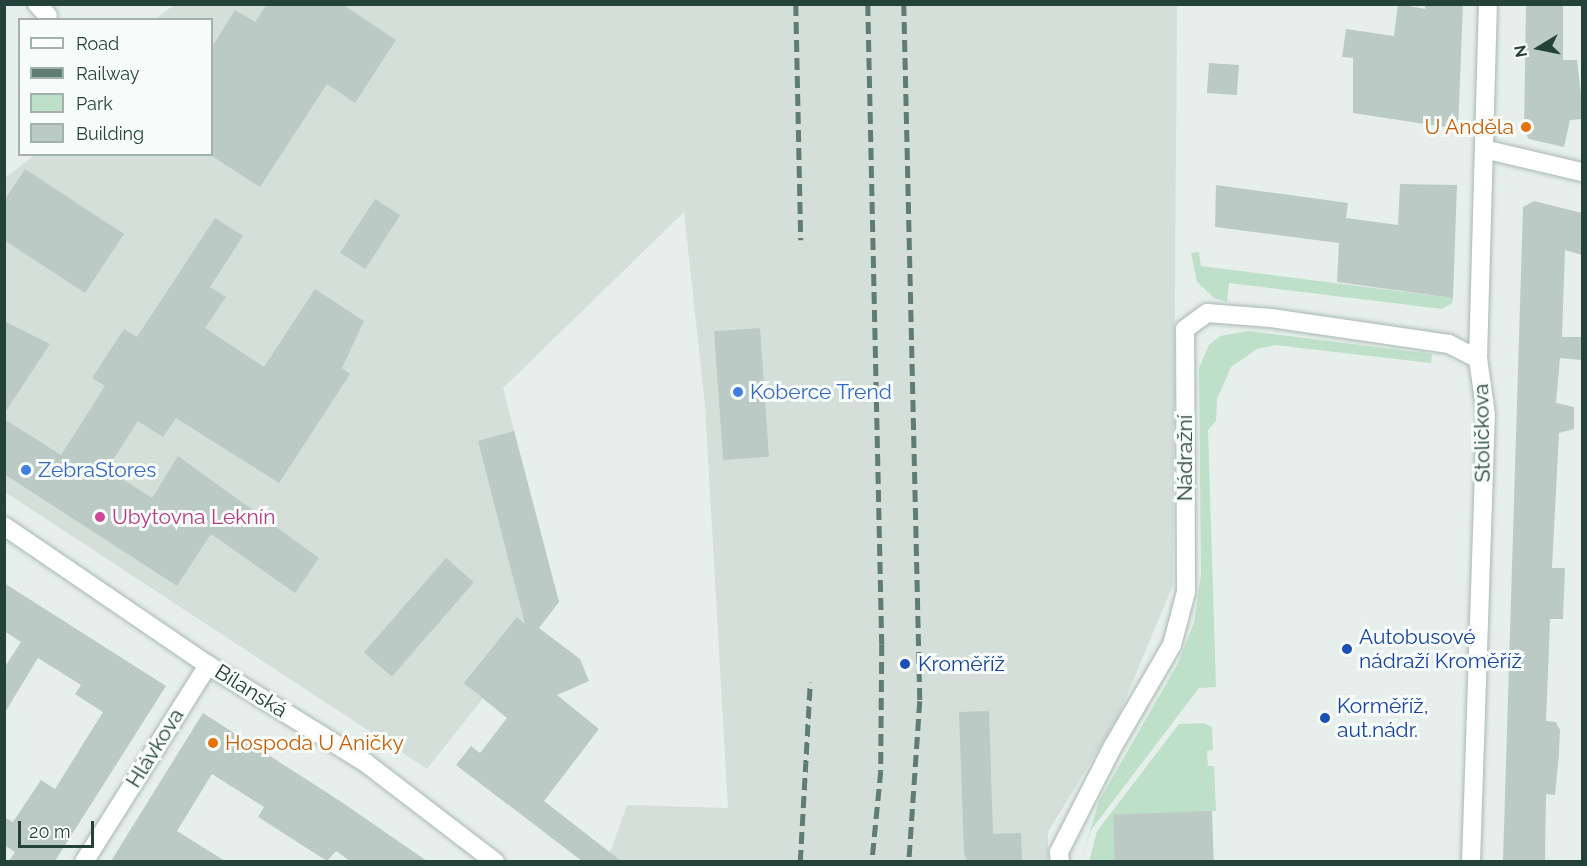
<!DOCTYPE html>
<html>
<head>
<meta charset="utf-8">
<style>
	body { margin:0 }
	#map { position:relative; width:1587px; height:866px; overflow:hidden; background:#e6efeb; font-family:Raleway,sans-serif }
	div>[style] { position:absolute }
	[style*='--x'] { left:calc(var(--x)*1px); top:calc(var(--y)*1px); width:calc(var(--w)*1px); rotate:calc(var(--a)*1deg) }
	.built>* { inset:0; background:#d4dfda }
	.green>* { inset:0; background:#bfe0c8 }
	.building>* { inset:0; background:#bbcac4; transform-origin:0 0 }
	.roads { filter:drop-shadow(0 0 2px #a8b8b2) drop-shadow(0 0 2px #a8b8b2) }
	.minor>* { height:18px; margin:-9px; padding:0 9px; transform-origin:9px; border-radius:9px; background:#fff }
	.rail>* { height:4.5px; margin-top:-2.25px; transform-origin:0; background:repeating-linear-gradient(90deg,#5f7d75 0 12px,transparent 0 18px) }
	.dots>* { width:16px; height:16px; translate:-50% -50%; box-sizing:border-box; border:3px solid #f7fbf9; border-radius:50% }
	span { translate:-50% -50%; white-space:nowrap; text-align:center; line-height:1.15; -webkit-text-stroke:6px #f7fbf9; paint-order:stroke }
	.food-label { font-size:21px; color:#c56008 }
	.right { translate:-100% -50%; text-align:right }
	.left { translate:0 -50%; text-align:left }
	.shop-label { font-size:21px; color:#366cbe }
	.street-label { font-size:21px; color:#24423a }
	.hotel-label { font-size:21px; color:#b23c85 }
	.transit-label { font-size:21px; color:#164399 }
	.frame { position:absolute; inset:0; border:6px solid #24423a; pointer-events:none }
	.legend { position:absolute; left:18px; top:18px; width:195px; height:138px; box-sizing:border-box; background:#f7fbf9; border:2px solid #a3b1ad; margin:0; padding:8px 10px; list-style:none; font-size:18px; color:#24423a }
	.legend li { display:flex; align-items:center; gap:12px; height:30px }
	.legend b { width:30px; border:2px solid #a3b1ad }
	.north { position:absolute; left:1509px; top:18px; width:60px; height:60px; -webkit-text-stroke:4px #f7fbf9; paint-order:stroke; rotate:260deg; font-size:16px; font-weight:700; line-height:24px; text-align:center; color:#24423a }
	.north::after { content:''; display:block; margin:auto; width:21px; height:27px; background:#24423a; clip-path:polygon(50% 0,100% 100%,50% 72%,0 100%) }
	.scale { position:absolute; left:18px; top:821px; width:76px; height:27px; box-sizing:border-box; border:3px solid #24423a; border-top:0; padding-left:8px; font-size:18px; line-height:21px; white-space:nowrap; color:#24423a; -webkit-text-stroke:4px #f7fbf9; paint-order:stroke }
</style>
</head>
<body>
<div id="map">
	<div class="built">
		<div style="clip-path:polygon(174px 5px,1177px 5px,1173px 585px,1117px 719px,1048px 832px,1048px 861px,607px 861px,627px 805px,728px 808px,705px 405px,684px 212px,503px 388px,559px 602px,427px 769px,5px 492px,5px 178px,35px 155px,212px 154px,212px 20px,155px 19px)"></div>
	</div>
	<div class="green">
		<div style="clip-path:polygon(1199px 252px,1201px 266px,1453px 298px,1452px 303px,1442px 309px,1229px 283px,1227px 302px,1214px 298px,1197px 282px,1191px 253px)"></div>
		<div style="clip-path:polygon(1248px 331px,1432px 354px,1431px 363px,1275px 345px,1257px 349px,1231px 367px,1217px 399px,1216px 421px,1208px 430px,1216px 687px,1199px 688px,1091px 830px,1081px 861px,1099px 801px,1177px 665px,1194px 623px,1201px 575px,1199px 368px,1209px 345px,1220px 336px)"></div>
		<div style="clip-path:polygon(1204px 723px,1212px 727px,1213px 750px,1207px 751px,1208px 766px,1214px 766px,1216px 811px,1113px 817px,1116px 861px,1089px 862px,1097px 831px,1179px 724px)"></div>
	</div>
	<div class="building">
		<div style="clip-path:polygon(267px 4px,342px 4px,396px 40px,355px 103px,327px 84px,260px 187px,212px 156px,212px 47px,235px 10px,255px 22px)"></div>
		<div style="clip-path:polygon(1398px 4px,1425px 9px,1425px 4px,1463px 4px,1458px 129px,1353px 113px,1353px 58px,1342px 57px,1346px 29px,1394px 36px)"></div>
		<div style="clip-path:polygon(1526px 4px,1563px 4px,1563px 60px,1577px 60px,1582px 104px,1582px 119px,1570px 120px,1564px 147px,1529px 139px,1524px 132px)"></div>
		<div style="left:1209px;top:63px;width:30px;height:30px;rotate:4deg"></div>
		<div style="clip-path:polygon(25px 169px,124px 234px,85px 293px,4px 240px,4px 201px)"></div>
		<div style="clip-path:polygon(1400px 184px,1457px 185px,1453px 298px,1337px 282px,1339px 243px,1215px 227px,1216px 185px,1348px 203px,1346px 218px,1398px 225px)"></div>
		<div style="left:375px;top:199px;width:30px;height:64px;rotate:33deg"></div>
		<div style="clip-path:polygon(1534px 201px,1582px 213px,1582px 255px,1565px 250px,1562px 337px,1582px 337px,1582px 360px,1560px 358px,1556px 403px,1574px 407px,1574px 429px,1559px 433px,1552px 568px,1565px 568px,1563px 619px,1550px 619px,1546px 721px,1556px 722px,1560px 730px,1559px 754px,1555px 795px,1546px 794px,1545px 861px,1503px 861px,1523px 207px)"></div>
		<div style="clip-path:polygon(215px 218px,243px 236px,210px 287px,226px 297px,205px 328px,264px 367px,315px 289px,364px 321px,342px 368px,350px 374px,279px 483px,176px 418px,163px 437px,138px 421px,107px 469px,152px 498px,178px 456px,319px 558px,295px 593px,211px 534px,177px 586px,4px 474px,4px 419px,61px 455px,105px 386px,92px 378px,124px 329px,137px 337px)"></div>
		<div style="clip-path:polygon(4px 321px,50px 344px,4px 414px)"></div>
		<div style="left:760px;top:328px;width:129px;height:46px;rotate:86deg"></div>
		<div style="clip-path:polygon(514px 431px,559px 602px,539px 628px,580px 659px,589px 681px,557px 695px,599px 729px,544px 801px,621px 861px,582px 861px,456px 765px,471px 746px,480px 753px,507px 718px,464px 683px,517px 617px,525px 624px,478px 441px)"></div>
		<div style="left:446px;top:558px;width:37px;height:125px;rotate:41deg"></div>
		<div style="clip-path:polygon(4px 583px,166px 686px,55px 861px,9px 861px,15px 852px,4px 845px,4px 817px,13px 822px,41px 780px,55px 789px,103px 712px,75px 694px,81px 685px,38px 658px,4px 714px,4px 668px,21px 642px,4px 631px)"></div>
		<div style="clip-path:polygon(989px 711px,993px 834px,1021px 833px,1022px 861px,967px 861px,964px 852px,959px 712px)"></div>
		<div style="clip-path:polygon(203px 713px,340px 801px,427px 861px,350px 861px,336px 851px,327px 861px,258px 817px,264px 807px,212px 774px,177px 831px,225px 861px,111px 861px)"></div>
		<div style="left:1212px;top:811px;width:50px;height:99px;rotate:88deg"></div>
	</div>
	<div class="roads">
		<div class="minor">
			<div style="--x:37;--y:4;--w:16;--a:47"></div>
			<div style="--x:1488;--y:150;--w:97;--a:13.2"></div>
			<div style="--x:4;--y:526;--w:247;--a:34.3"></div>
			<div style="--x:208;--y:665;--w:186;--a:31.8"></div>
			<div style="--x:366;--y:763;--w:163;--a:37.5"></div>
			<div style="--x:84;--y:862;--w:233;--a:-57.8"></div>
			<div style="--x:1060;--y:862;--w:10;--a:-96"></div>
			<div style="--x:1059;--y:852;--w:117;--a:-63"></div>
			<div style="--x:1112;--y:748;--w:119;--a:-59.8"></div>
			<div style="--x:1172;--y:645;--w:55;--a:-75.2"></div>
			<div style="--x:1186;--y:592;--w:263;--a:-90.2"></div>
			<div style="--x:1185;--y:329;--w:27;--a:-36"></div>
			<div style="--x:1207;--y:313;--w:64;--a:4.5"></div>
			<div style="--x:1271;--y:318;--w:180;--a:8.3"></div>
			<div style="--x:1449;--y:344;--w:33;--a:27"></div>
			<div style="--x:1471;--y:862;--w:447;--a:-88.1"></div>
			<div style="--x:1486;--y:415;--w:57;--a:-98.1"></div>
			<div style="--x:1478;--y:359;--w:355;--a:-88.4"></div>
		</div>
	</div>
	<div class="rail">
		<div style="--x:796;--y:4;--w:236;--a:88.8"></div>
		<div style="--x:868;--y:4;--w:640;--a:88.75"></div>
		<div style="--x:882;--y:644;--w:127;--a:90.5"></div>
		<div style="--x:881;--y:771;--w:91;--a:95.6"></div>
		<div style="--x:904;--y:4;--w:697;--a:88.68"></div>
		<div style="--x:920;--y:701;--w:161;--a:93.9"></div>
		<div style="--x:800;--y:862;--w:180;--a:-86.8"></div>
	</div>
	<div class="dots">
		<div style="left:1526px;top:127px;background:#e8710a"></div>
		<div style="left:738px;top:392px;background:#3f7fe0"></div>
		<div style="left:26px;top:470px;background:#3f7fe0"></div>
		<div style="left:100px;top:517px;background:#d1479c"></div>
		<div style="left:1347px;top:649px;background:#1a4fb4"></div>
		<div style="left:905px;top:664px;background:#1a4fb4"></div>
		<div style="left:1325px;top:718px;background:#1a4fb4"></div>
		<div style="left:213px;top:743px;background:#e8710a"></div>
	</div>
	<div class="food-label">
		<span class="right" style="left:1514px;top:127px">U Anděla</span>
		<span class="left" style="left:225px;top:743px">Hospoda U Aničky</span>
	</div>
	<div class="shop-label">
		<span class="left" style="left:750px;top:392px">Koberce Trend</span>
		<span class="left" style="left:38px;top:470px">ZebraStores</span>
	</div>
	<div class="street-label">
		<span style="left:1482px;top:433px;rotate:-91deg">Stoličkova</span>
		<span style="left:1185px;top:458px;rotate:-90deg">Nádražní</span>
		<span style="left:251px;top:691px;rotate:32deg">Bílanská</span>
		<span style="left:155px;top:748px;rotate:-58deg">Hlávkova</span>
	</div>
	<div class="hotel-label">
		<span class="left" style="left:112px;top:517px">Ubytovna Leknín</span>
	</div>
	<div class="transit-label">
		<span class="left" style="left:1359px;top:649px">Autobusové<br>nádraží Kroměříž</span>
		<span class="left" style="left:918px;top:664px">Kroměříž</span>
		<span class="left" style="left:1337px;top:718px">Korměříž,<br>aut.nádr.</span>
	</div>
	<div class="frame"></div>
	<ul class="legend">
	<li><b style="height:8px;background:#fff"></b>Road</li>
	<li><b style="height:8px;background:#5f7d75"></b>Railway</li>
	<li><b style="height:16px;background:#bfe0c8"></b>Park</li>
	<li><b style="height:16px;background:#bbcac4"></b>Building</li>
	</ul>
	<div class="north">N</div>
	<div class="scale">20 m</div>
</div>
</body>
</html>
